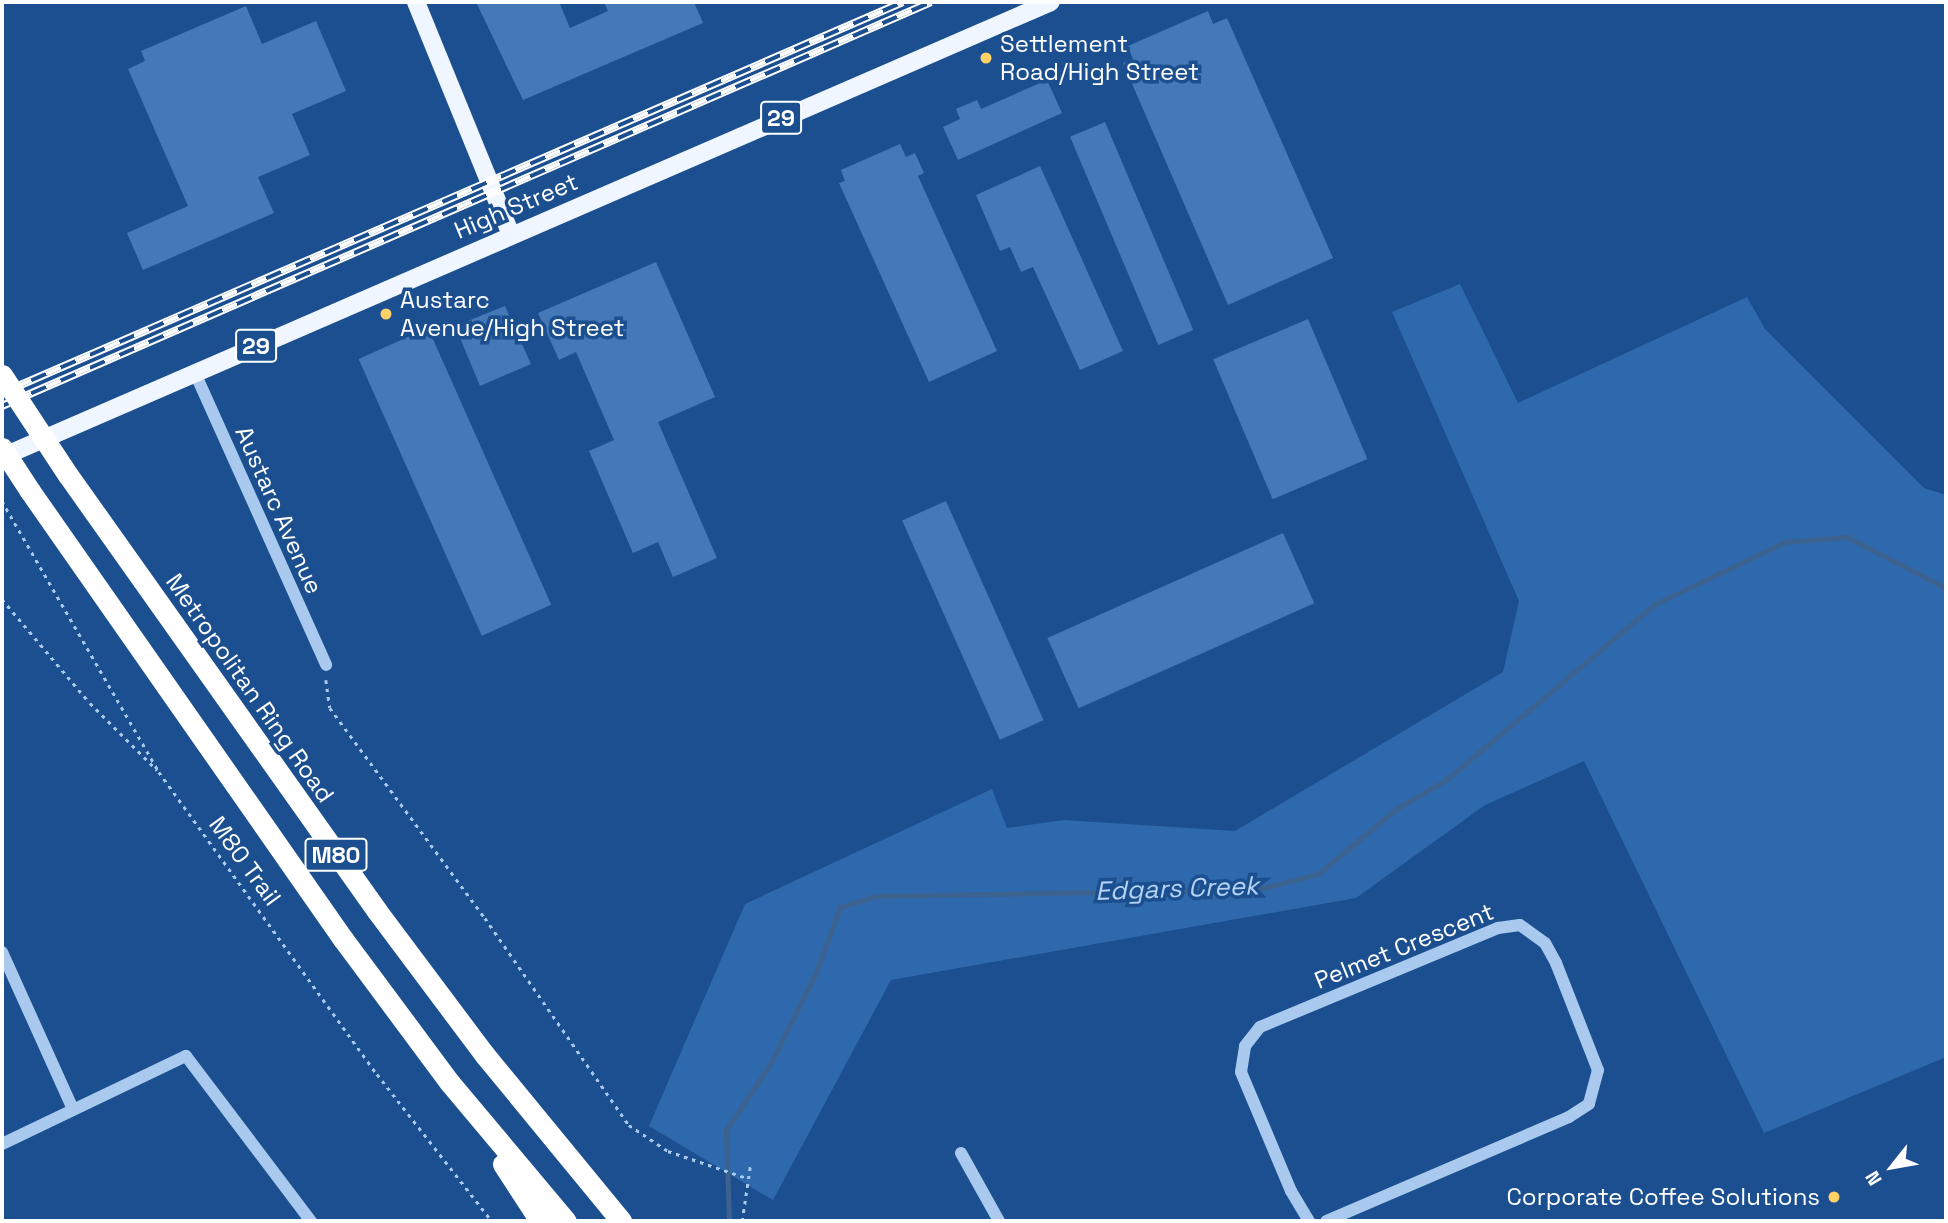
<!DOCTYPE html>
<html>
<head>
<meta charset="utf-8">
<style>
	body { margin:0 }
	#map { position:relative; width:1948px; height:1223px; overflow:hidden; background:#1b4f8f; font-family:"Space Grotesk",sans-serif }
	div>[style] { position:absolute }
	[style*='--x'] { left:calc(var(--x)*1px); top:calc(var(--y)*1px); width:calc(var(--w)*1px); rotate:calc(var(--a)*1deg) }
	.green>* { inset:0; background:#2e69ad }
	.stream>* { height:5px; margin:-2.5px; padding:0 2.5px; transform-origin:2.5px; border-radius:2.5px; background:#3c6290 }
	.building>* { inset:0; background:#4478b7; transform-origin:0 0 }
	.path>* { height:2.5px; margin-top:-1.25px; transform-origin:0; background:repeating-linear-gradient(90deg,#a9c9ee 0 3.5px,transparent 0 8.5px) }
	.minor>* { height:12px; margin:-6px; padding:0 6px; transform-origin:6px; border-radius:6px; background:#a9c9ee }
	.major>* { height:18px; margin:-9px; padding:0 9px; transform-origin:9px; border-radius:9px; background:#f0f6ff }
	.highway>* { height:21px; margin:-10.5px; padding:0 10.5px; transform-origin:10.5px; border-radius:10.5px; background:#fff }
	.rail>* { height:8px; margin-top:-4px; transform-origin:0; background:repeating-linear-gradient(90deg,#1b4f8f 0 16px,#fff 0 32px); box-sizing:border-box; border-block:2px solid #fff }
	.highway-bridge>* { height:21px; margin:-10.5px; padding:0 10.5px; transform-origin:10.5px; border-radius:10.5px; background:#fff }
	.dots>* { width:19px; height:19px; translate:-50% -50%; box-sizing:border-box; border:4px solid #1b4f8f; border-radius:50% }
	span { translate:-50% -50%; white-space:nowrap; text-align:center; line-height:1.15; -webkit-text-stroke:7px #1b4f8f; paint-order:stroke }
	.shield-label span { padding:2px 5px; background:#1b4f8f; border:2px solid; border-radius:5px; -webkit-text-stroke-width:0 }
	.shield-label { font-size:23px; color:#fff; font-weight:700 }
	.poi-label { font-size:24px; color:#fff }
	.left { translate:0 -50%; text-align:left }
	.right { translate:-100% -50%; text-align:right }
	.street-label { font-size:24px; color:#fff }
	.water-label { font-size:26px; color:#b5d3f5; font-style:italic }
	.frame { position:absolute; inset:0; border:4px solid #fff; pointer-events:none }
	.north { position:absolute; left:1857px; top:1132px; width:70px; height:70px; -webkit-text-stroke:5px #1b4f8f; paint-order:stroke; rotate:239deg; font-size:19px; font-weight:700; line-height:28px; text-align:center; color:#fff }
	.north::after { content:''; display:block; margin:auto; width:24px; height:32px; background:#fff; clip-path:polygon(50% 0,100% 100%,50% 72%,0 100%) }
</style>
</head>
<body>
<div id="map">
	<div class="green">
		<div style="clip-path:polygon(1460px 284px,1518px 403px,1747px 297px,1765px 329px,1924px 488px,1946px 495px,1946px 1057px,1764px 1133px,1584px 761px,1485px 805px,1356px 898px,891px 980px,773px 1200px,649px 1126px,745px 904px,992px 789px,1007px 828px,1064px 820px,1235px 831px,1503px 672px,1519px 601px,1392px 312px)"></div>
	</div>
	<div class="stream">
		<div style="--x:729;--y:1221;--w:91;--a:-91.9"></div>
		<div style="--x:726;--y:1130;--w:77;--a:-56.1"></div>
		<div style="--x:769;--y:1066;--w:107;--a:-63.4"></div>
		<div style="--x:817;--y:970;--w:67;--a:-69.9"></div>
		<div style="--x:840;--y:907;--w:39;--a:-17"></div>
		<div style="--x:877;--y:896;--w:382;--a:-1"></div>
		<div style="--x:1259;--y:889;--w:61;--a:-14.3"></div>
		<div style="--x:1318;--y:874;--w:102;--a:-39.8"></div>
		<div style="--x:1396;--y:809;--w:58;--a:-30.1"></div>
		<div style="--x:1446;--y:780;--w:273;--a:-40.1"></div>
		<div style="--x:1655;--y:604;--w:144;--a:-25.5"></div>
		<div style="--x:1785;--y:542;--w:62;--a:-4.6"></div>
		<div style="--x:1847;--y:537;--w:111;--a:27.3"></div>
	</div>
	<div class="building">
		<div style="clip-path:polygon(476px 2px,559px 2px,570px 28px,608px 11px,604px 2px,694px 2px,703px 23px,523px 100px)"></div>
		<div style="clip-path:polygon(246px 6px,262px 44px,316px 21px,346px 91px,292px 114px,310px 155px,258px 177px,274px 213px,143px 270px,127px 233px,188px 206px,128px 69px,145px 61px,141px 51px)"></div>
		<div style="clip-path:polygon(1208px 11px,1213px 24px,1227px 18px,1333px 258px,1228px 305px,1123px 63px,1133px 59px,1128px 46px)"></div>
		<div style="clip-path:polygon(1047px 80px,1062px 113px,958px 160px,943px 127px,960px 119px,956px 109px,977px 100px,981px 109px)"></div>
		<div style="left:1105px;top:122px;width:226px;height:38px;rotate:67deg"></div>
		<div style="clip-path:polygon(900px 144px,906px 157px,915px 153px,924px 173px,918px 176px,997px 351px,929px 382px,839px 183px,845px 181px,841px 170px)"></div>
		<div style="clip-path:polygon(1040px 166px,1123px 351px,1080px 370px,1033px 267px,1021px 272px,1010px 247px,1000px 251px,976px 195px)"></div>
		<div style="clip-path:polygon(656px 262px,715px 397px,658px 422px,717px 558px,673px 577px,658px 542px,633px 553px,589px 451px,614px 440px,576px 352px,559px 360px,538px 313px)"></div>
		<div style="clip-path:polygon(505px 306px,531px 364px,480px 386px,458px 333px,463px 323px)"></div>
		<div style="left:1308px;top:319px;width:152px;height:103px;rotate:67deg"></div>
		<div style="left:428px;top:328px;width:303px;height:76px;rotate:66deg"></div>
		<div style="left:946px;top:501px;width:240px;height:48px;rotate:66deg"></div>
		<div style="left:1283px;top:533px;width:77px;height:258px;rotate:66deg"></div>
	</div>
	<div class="path">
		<div style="--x:2;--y:501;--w:313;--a:59.9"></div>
		<div style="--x:159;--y:772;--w:372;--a:54.2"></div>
		<div style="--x:377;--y:1074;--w:187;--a:52"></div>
		<div style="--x:2;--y:599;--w:136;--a:49.8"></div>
		<div style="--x:90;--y:703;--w:95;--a:45"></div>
		<div style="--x:326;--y:680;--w:28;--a:82"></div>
		<div style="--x:330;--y:708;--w:261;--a:53.6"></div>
		<div style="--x:485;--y:918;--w:252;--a:55.2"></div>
		<div style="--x:629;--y:1125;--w:47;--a:33.7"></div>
		<div style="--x:668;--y:1151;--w:83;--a:18.9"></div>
		<div style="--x:742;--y:1221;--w:55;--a:-81.6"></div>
	</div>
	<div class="minor">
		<div style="--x:195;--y:373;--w:320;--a:65.8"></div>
		<div style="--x:2;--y:952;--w:172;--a:65.7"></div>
		<div style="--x:2;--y:1144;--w:204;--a:-25.6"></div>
		<div style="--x:186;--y:1056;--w:207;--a:52.9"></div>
		<div style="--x:961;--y:1153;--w:78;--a:60.8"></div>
		<div style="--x:1309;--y:1221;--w:35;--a:-121"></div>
		<div style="--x:1291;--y:1191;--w:129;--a:-112.8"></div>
		<div style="--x:1241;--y:1072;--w:26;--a:-81"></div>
		<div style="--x:1245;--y:1046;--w:24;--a:-52"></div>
		<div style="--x:1260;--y:1027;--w:258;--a:-22.6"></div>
		<div style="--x:1498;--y:928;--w:22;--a:-8"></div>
		<div style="--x:1520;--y:925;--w:31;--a:36"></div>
		<div style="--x:1545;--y:943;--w:23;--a:61"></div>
		<div style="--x:1556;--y:963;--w:115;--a:68.6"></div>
		<div style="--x:1598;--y:1070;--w:35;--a:105"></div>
		<div style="--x:1589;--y:1104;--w:24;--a:147"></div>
		<div style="--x:1569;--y:1117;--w:264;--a:156.8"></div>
	</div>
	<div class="major">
		<div style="--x:416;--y:2;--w:252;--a:67.8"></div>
		<div style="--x:2;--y:457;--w:1143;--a:-23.45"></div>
	</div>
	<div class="highway">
		<div style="--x:68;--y:475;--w:534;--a:54.67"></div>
		<div style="--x:377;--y:911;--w:179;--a:53.2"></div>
		<div style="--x:484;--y:1054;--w:216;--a:50.6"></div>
		<div style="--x:30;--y:491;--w:547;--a:55.06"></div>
		<div style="--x:343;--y:939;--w:179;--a:53.4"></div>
		<div style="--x:450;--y:1083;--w:180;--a:50"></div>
		<div style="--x:503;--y:1164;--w:68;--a:57"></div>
	</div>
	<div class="rail">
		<div style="--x:2;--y:393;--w:982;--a:-23.46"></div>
		<div style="--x:2;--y:406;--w:1013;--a:-23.5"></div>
	</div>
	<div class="highway-bridge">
		<div style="--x:2;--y:375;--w:120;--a:56.6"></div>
		<div style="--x:2;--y:448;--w:51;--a:56.9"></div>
	</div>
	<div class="dots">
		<div style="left:986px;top:58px;background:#ffd166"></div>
		<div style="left:386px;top:314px;background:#ffd166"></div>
		<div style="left:1834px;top:1197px;background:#ffd166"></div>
	</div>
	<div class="shield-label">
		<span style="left:781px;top:118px">29</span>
		<span style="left:256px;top:346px">29</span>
		<span style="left:336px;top:855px">M80</span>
	</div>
	<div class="poi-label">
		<span class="left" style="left:1000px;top:58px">Settlement<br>Road/High Street</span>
		<span class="left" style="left:400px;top:314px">Austarc<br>Avenue/High Street</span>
		<span class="right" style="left:1820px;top:1197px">Corporate Coffee Solutions</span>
	</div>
	<div class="street-label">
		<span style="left:516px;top:206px;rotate:-23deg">High Street</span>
		<span style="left:279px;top:510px;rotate:66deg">Austarc Avenue</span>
		<span style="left:250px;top:688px;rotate:55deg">Metropolitan Ring Road</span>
		<span style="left:245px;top:861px;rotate:54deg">M80 Trail</span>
		<span style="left:1404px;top:946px;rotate:-22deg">Pelmet Crescent</span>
	</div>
	<div class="water-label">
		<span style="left:1177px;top:889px;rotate:-2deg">Edgars Creek</span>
	</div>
	<div class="frame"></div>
	<div class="north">N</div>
</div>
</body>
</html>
